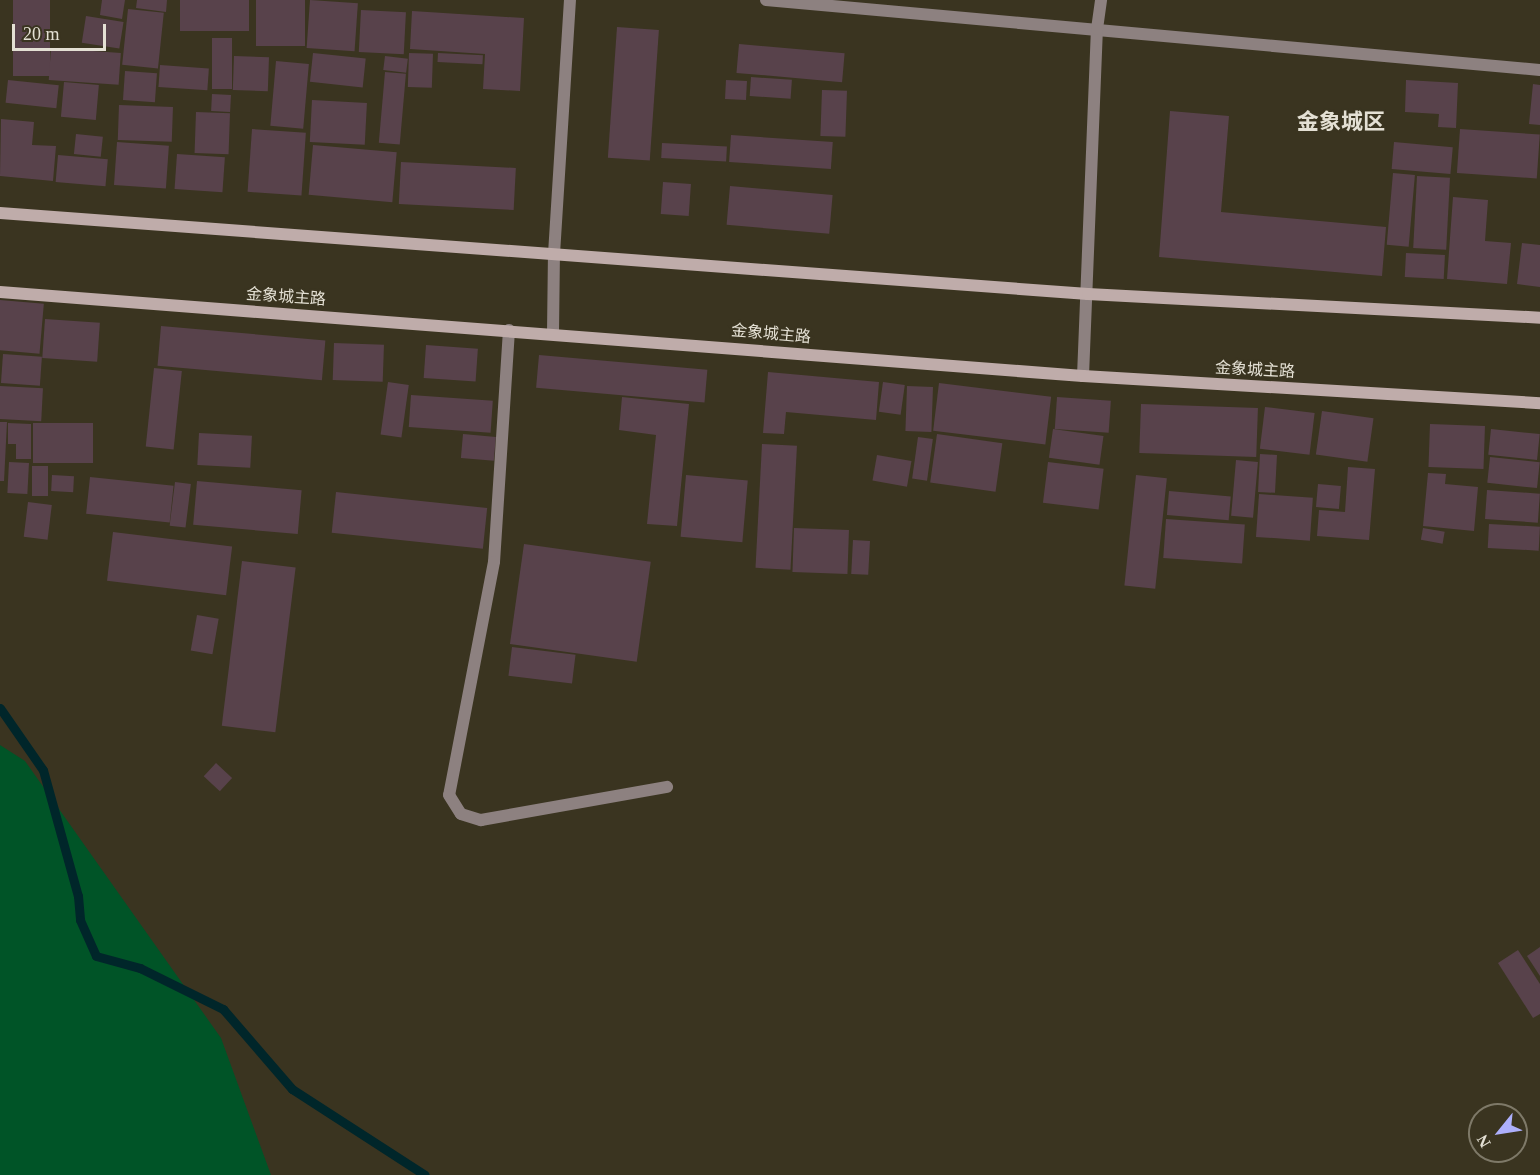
<!DOCTYPE html>
<html>
<head>
<meta charset="utf-8">
<style>
	body { margin:0 }
	#map { position:relative; width:1540px; height:1175px; overflow:hidden; background:#3a3420; font-family:"Times New Roman","Noto Sans SC",serif }
	div>[style] { position:absolute }
	[style*='--x'] { left:calc(var(--x)*1px); top:calc(var(--y)*1px); width:calc(var(--w)*1px); rotate:calc(var(--a)*1deg) }
	.green>* { inset:0; background:#005427 }
	.stream>* { height:9px; margin:-4.5px; padding:0 4.5px; transform-origin:4.5px; border-radius:4.5px; background:#00262a }
	.building>* { inset:0; background:#58424b; transform-origin:0 0 }
	.minor>* { height:12px; margin:-6px; padding:0 6px; transform-origin:6px; border-radius:6px; background:#8d8180 }
	.secondary>* { height:12px; margin:-6px; padding:0 6px; transform-origin:6px; border-radius:6px; background:#bfacaa }
	span { translate:-50% -50%; white-space:nowrap; text-align:center; line-height:1.15; -webkit-text-stroke:4.5px #3a3420; paint-order:stroke }
	.street-label { font-size:16px; color:#e4e0d4 }
	.district-label { font-size:22px; color:#e4e0d4; font-weight:700 }
	.north { position:absolute; left:1468px; top:1103px; width:60px; height:60px; box-sizing:border-box; background:#3a3420; border:2px solid #7e7968; border-radius:50%; rotate:240deg; font-size:16px; font-weight:700; line-height:24px; text-align:center; color:#e4e0d4 }
	.north::after { content:''; display:block; margin:auto; width:21px; height:27px; background:#adaffb; clip-path:polygon(50% 0,100% 100%,50% 72%,0 100%) }
	.scale { position:absolute; left:12px; top:24px; width:94px; height:27px; box-sizing:border-box; border:3px solid #e4e0d4; border-top:0; padding-left:8px; font-size:18px; line-height:21px; white-space:nowrap; color:#e4e0d4; -webkit-text-stroke:4px #3a3420; paint-order:stroke }
</style>
</head>
<body>
<div id="map">
	<div class="green">
		<div style="clip-path:polygon(0 745px,25px 761px,221px 1038px,271px 1175px,0 1175px)"></div>
	</div>
	<div class="stream">
		<div style="--x:0;--y:708;--w:75;--a:55.3"></div>
		<div style="--x:43;--y:770;--w:131;--a:74.5"></div>
		<div style="--x:78;--y:896;--w:24;--a:85"></div>
		<div style="--x:80;--y:920;--w:39;--a:66"></div>
		<div style="--x:96;--y:956;--w:46;--a:15.3"></div>
		<div style="--x:140;--y:968;--w:93;--a:26.3"></div>
		<div style="--x:223;--y:1009;--w:106;--a:49.2"></div>
		<div style="--x:292;--y:1089;--w:158;--a:32.9"></div>
	</div>
	<div class="building">
		<div style="left:13px;top:0;width:37px;height:76px"></div>
		<div style="clip-path:polygon(102px 0,125px 0,122px 19px,100px 15px)"></div>
		<div style="clip-path:polygon(137px 0,167px 0,166px 12px,136px 8px)"></div>
		<div style="left:180px;top:0;width:69px;height:31px"></div>
		<div style="left:256px;top:0;width:49px;height:46px"></div>
		<div style="left:310px;top:0;width:48px;height:48px;rotate:4deg"></div>
		<div style="left:128px;top:9px;width:36px;height:56px;rotate:6deg"></div>
		<div style="left:361px;top:10px;width:45px;height:42px;rotate:3deg"></div>
		<div style="clip-path:polygon(412px 11px,524px 18px,520px 91px,483px 89px,485px 54px,410px 49px)"></div>
		<div style="left:86px;top:16px;width:38px;height:27px;rotate:9deg"></div>
		<div style="left:617px;top:27px;width:42px;height:131px;rotate:4deg"></div>
		<div style="left:212px;top:38px;width:20px;height:51px"></div>
		<div style="left:739px;top:44px;width:106px;height:29px;rotate:5deg"></div>
		<div style="left:51px;top:48px;width:70px;height:32px;rotate:4deg"></div>
		<div style="left:313px;top:53px;width:53px;height:29px;rotate:6deg"></div>
		<div style="left:409px;top:53px;width:24px;height:34px;rotate:2deg"></div>
		<div style="left:438px;top:53px;width:45px;height:9px;rotate:3deg"></div>
		<div style="left:234px;top:56px;width:35px;height:34px;rotate:2deg"></div>
		<div style="left:385px;top:56px;width:23px;height:14px;rotate:7deg"></div>
		<div style="left:276px;top:61px;width:33px;height:65px;rotate:5deg"></div>
		<div style="left:160px;top:65px;width:49px;height:22px;rotate:4deg"></div>
		<div style="left:125px;top:71px;width:32px;height:29px;rotate:4deg"></div>
		<div style="left:385px;top:72px;width:21px;height:71px;rotate:5deg"></div>
		<div style="left:751px;top:77px;width:41px;height:19px;rotate:4deg"></div>
		<div style="left:8px;top:80px;width:51px;height:23px;rotate:6deg"></div>
		<div style="left:726px;top:80px;width:21px;height:19px;rotate:3deg"></div>
		<div style="clip-path:polygon(1406px 80px,1458px 83px,1456px 128px,1438px 127px,1439px 114px,1405px 112px)"></div>
		<div style="left:64px;top:82px;width:35px;height:35px;rotate:5deg"></div>
		<div style="clip-path:polygon(1533px 84px,1540px 85px,1540px 125px,1529px 124px)"></div>
		<div style="left:822px;top:90px;width:25px;height:46px;rotate:2deg"></div>
		<div style="left:212px;top:94px;width:19px;height:17px;rotate:3deg"></div>
		<div style="left:312px;top:100px;width:55px;height:42px;rotate:3deg"></div>
		<div style="left:119px;top:105px;width:54px;height:35px;rotate:2deg"></div>
		<div style="clip-path:polygon(1170px 111px,1229px 116px,1221px 212px,1386px 227px,1382px 276px,1159px 257px)"></div>
		<div style="left:196px;top:112px;width:34px;height:41px;rotate:2deg"></div>
		<div style="clip-path:polygon(1px 119px,34px 122px,32px 145px,56px 146px,53px 181px,0 176px)"></div>
		<div style="left:252px;top:129px;width:54px;height:63px;rotate:4deg"></div>
		<div style="left:1460px;top:129px;width:80px;height:44px;rotate:4deg"></div>
		<div style="left:76px;top:134px;width:27px;height:20px;rotate:6deg"></div>
		<div style="left:731px;top:135px;width:102px;height:27px;rotate:4deg"></div>
		<div style="left:117px;top:142px;width:52px;height:43px;rotate:4deg"></div>
		<div style="left:1394px;top:142px;width:59px;height:27px;rotate:5deg"></div>
		<div style="left:662px;top:143px;width:65px;height:15px;rotate:3deg"></div>
		<div style="left:313px;top:145px;width:84px;height:50px;rotate:5deg"></div>
		<div style="left:177px;top:154px;width:48px;height:35px;rotate:4deg"></div>
		<div style="left:58px;top:155px;width:50px;height:27px;rotate:5deg"></div>
		<div style="left:401px;top:162px;width:115px;height:42px;rotate:3deg"></div>
		<div style="left:1393px;top:173px;width:22px;height:72px;rotate:5deg"></div>
		<div style="left:1417px;top:176px;width:33px;height:72px;rotate:3deg"></div>
		<div style="left:663px;top:182px;width:28px;height:32px;rotate:4deg"></div>
		<div style="left:730px;top:186px;width:103px;height:39px;rotate:5deg"></div>
		<div style="clip-path:polygon(1453px 197px,1488px 200px,1485px 241px,1511px 243px,1507px 284px,1447px 279px)"></div>
		<div style="clip-path:polygon(1522px 243px,1540px 245px,1540px 287px,1517px 284px)"></div>
		<div style="left:1406px;top:253px;width:39px;height:24px;rotate:3deg"></div>
		<div style="left:0;top:300px;width:44px;height:50px;rotate:5deg"></div>
		<div style="left:45px;top:319px;width:55px;height:39px;rotate:4deg"></div>
		<div style="left:161px;top:326px;width:165px;height:40px;rotate:5deg"></div>
		<div style="left:334px;top:343px;width:50px;height:37px;rotate:2deg"></div>
		<div style="left:426px;top:345px;width:52px;height:33px;rotate:4deg"></div>
		<div style="left:3px;top:354px;width:39px;height:29px;rotate:4deg"></div>
		<div style="left:539px;top:355px;width:169px;height:33px;rotate:5deg"></div>
		<div style="left:154px;top:368px;width:28px;height:79px;rotate:6deg"></div>
		<div style="clip-path:polygon(768px 372px,879px 382px,876px 420px,786px 412px,784px 434px,763px 433px)"></div>
		<div style="left:388px;top:382px;width:21px;height:53px;rotate:8deg"></div>
		<div style="left:883px;top:382px;width:22px;height:30px;rotate:8deg"></div>
		<div style="left:939px;top:383px;width:113px;height:48px;rotate:7deg"></div>
		<div style="left:0;top:386px;width:43px;height:33px;rotate:3deg"></div>
		<div style="left:907px;top:386px;width:26px;height:45px;rotate:2deg"></div>
		<div style="left:411px;top:395px;width:82px;height:32px;rotate:4deg"></div>
		<div style="clip-path:polygon(622px 397px,689px 404px,677px 526px,647px 524px,656px 435px,619px 430px)"></div>
		<div style="left:1057px;top:397px;width:54px;height:32px;rotate:4deg"></div>
		<div style="left:1141px;top:404px;width:117px;height:49px;rotate:2deg"></div>
		<div style="left:1265px;top:407px;width:50px;height:42px;rotate:7deg"></div>
		<div style="left:1322px;top:411px;width:52px;height:44px;rotate:8deg"></div>
		<div style="clip-path:polygon(0 422px,7px 422px,4px 481px,0 481px)"></div>
		<div style="clip-path:polygon(8px 423px,31px 424px,31px 459px,16px 459px,16px 444px,8px 444px)"></div>
		<div style="left:33px;top:423px;width:60px;height:40px"></div>
		<div style="left:1430px;top:424px;width:55px;height:43px;rotate:2deg"></div>
		<div style="left:1053px;top:429px;width:51px;height:29px;rotate:8deg"></div>
		<div style="left:1491px;top:429px;width:49px;height:26px;rotate:6deg"></div>
		<div style="left:199px;top:433px;width:53px;height:32px;rotate:3deg"></div>
		<div style="left:463px;top:434px;width:33px;height:24px;rotate:5deg"></div>
		<div style="left:937px;top:434px;width:66px;height:49px;rotate:8deg"></div>
		<div style="left:918px;top:437px;width:15px;height:42px;rotate:8deg"></div>
		<div style="left:762px;top:444px;width:35px;height:124px;rotate:3deg"></div>
		<div style="left:1260px;top:454px;width:17px;height:38px;rotate:3deg"></div>
		<div style="left:877px;top:455px;width:35px;height:26px;rotate:10deg"></div>
		<div style="left:1490px;top:457px;width:50px;height:26px;rotate:6deg"></div>
		<div style="left:1236px;top:460px;width:22px;height:56px;rotate:5deg"></div>
		<div style="left:9px;top:462px;width:20px;height:31px;rotate:3deg"></div>
		<div style="left:1048px;top:462px;width:56px;height:41px;rotate:7deg"></div>
		<div style="left:32px;top:466px;width:16px;height:30px"></div>
		<div style="clip-path:polygon(1348px 467px,1375px 469px,1369px 540px,1317px 536px,1319px 510px,1345px 512px)"></div>
		<div style="clip-path:polygon(1428px 473px,1446px 474px,1445px 484px,1478px 487px,1474px 531px,1423px 526px)"></div>
		<div style="left:52px;top:475px;width:22px;height:16px;rotate:3deg"></div>
		<div style="left:686px;top:475px;width:62px;height:62px;rotate:5deg"></div>
		<div style="left:1136px;top:475px;width:31px;height:111px;rotate:6deg"></div>
		<div style="left:90px;top:477px;width:84px;height:37px;rotate:6deg"></div>
		<div style="left:197px;top:481px;width:105px;height:44px;rotate:5deg"></div>
		<div style="left:175px;top:482px;width:16px;height:44px;rotate:7deg"></div>
		<div style="left:1318px;top:484px;width:23px;height:23px;rotate:5deg"></div>
		<div style="left:1487px;top:490px;width:53px;height:29px;rotate:4deg"></div>
		<div style="left:1169px;top:491px;width:62px;height:24px;rotate:5deg"></div>
		<div style="left:336px;top:492px;width:152px;height:41px;rotate:6deg"></div>
		<div style="left:1259px;top:494px;width:54px;height:43px;rotate:4deg"></div>
		<div style="left:28px;top:502px;width:24px;height:35px;rotate:7deg"></div>
		<div style="left:1166px;top:519px;width:79px;height:39px;rotate:4deg"></div>
		<div style="left:1489px;top:524px;width:51px;height:24px;rotate:3deg"></div>
		<div style="left:794px;top:528px;width:55px;height:44px;rotate:2deg"></div>
		<div style="left:1423px;top:528px;width:22px;height:12px;rotate:10deg"></div>
		<div style="left:113px;top:532px;width:120px;height:49px;rotate:7deg"></div>
		<div style="left:853px;top:540px;width:17px;height:34px;rotate:3deg"></div>
		<div style="left:524px;top:544px;width:128px;height:101px;rotate:8deg"></div>
		<div style="left:242px;top:561px;width:54px;height:166px;rotate:7deg"></div>
		<div style="left:197px;top:615px;width:22px;height:36px;rotate:10deg"></div>
		<div style="left:512px;top:647px;width:64px;height:29px;rotate:7deg"></div>
		<div style="left:216px;top:763px;width:22px;height:18px;rotate:43deg"></div>
		<div style="clip-path:polygon(1540px 947px,1540px 976px,1527px 956px)"></div>
		<div style="clip-path:polygon(1518px 950px,1540px 984px,1540px 1014px,1533px 1018px,1498px 963px)"></div>
	</div>
	<div class="minor">
		<div style="--x:766;--y:0;--w:777;--a:5.17"></div>
		<div style="--x:509;--y:330;--w:232;--a:93.7"></div>
		<div style="--x:494;--y:562;--w:237;--a:100.9"></div>
		<div style="--x:449;--y:795;--w:22;--a:58"></div>
		<div style="--x:461;--y:814;--w:21;--a:17"></div>
		<div style="--x:481;--y:820;--w:189;--a:-10.1"></div>
		<div style="--x:553;--y:333;--w:79;--a:-89.3"></div>
		<div style="--x:554;--y:254;--w:255;--a:-86.4"></div>
		<div style="--x:1083;--y:376;--w:347;--a:-87.7"></div>
		<div style="--x:1097;--y:29;--w:29;--a:-82"></div>
	</div>
	<div class="secondary">
		<div style="--x:0;--y:213;--w:1091;--a:4.26"></div>
		<div style="--x:1088;--y:294;--w:453;--a:3"></div>
		<div style="--x:0;--y:292;--w:1086;--a:4.44"></div>
		<div style="--x:1083;--y:376;--w:458;--a:3.4"></div>
	</div>
	<div class="street-label">
		<span style="left:286px;top:297px;rotate:4deg">金象城主路</span>
		<span style="left:771px;top:334px;rotate:5deg">金象城主路</span>
		<span style="left:1255px;top:370px;rotate:3deg">金象城主路</span>
	</div>
	<div class="district-label">
		<span style="left:1341px;top:122px">金象城区</span>
	</div>
	<div class="north">N</div>
	<div class="scale">20 m</div>
</div>
</body>
</html>
